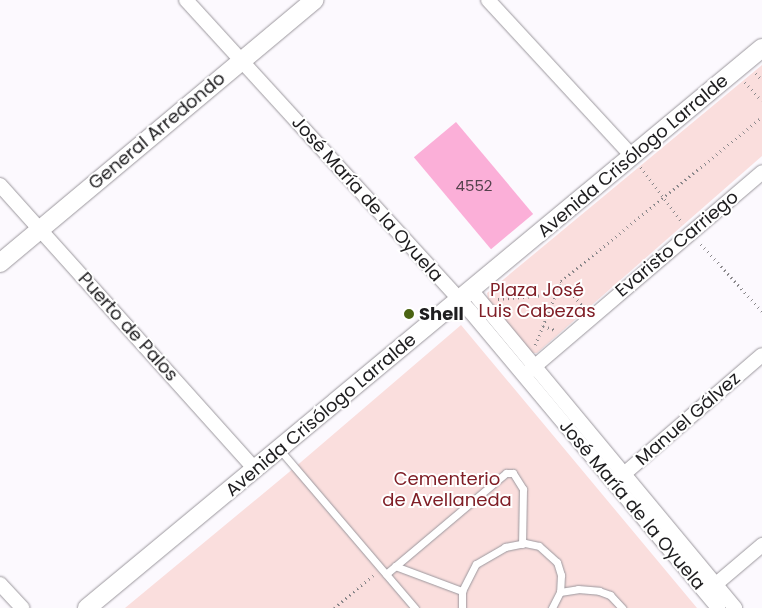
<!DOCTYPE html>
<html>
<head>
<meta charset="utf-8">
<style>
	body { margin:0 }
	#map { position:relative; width:762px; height:608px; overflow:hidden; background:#fcf9fe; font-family:Poppins,sans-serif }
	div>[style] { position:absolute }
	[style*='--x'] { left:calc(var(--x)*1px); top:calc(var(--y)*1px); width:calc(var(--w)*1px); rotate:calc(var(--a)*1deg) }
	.green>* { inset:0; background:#fadedd }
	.building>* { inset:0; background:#fbafd8; transform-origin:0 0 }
	.path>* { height:2.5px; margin-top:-1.25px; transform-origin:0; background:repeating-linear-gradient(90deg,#89878a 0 1px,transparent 0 5px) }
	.roads { filter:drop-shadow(0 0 1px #9b979d) drop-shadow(0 0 1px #9b979d) }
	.service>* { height:7px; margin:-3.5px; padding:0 3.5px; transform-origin:3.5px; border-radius:3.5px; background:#fff }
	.minor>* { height:14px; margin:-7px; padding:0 7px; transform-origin:7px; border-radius:7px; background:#fff }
	.tertiary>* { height:18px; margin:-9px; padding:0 9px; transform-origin:9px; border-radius:9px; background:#fff }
	.dots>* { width:14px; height:14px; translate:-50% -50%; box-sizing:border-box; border:2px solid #fff; border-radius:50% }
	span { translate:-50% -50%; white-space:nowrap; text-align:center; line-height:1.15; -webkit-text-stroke:4px #fff; paint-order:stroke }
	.number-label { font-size:15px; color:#55424d }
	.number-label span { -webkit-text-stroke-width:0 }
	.street-label { font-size:18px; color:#1e1d1f }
	.park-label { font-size:18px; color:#801f27 }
	.poi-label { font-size:18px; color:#1e1d1f; font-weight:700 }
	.left { translate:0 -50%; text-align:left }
</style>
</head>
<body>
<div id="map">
	<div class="green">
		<div style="clip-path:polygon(762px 65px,762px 156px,537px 353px,530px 353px,488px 300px,487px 293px)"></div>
		<div style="clip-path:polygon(461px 325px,697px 608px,125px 608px,294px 468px)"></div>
	</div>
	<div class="building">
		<div style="left:456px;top:122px;width:120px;height:55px;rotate:50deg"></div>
	</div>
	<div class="path">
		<div style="--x:756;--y:73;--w:9;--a:49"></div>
		<div style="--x:745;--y:82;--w:25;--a:48"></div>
		<div style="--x:641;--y:167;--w:70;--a:53.1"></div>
		<div style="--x:701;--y:244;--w:91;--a:47.7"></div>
		<div style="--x:561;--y:281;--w:33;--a:49"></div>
		<div style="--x:498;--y:299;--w:58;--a:-4.9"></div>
		<div style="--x:543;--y:326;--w:13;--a:18"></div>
		<div style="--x:535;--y:345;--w:69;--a:-67.9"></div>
		<div style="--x:561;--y:281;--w:259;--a:-39.2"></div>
		<div style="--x:334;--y:608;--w:51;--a:-40.2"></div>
	</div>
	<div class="roads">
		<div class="service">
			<div style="--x:280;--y:450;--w:208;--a:49.5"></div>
			<div style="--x:395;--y:566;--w:72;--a:20.5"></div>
			<div style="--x:386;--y:574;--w:157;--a:-40.1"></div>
			<div style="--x:506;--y:473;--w:7;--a:0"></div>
			<div style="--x:513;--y:473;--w:19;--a:58"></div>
			<div style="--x:523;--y:489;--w:55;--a:91"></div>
			<div style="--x:560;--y:592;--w:18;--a:-9"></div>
			<div style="--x:578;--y:589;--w:21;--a:5"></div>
			<div style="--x:599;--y:591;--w:12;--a:20"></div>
			<div style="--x:610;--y:595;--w:18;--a:47"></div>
			<div style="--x:462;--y:608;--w:17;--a:-90"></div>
			<div style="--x:462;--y:591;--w:30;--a:-63"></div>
			<div style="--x:476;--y:564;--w:34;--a:-30"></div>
			<div style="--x:505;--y:547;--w:20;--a:-11"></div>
			<div style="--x:525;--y:543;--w:14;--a:12"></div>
			<div style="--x:539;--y:546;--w:24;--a:42"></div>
			<div style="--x:557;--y:562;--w:14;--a:73"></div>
			<div style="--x:561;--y:575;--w:17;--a:93"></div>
			<div style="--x:560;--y:592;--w:18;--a:117"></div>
		</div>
		<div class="minor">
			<div style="--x:186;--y:0;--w:421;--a:47.6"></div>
			<div style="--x:470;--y:311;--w:387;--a:50.1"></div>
			<div style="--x:488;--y:0;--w:211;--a:47.3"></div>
			<div style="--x:0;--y:185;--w:382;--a:48.1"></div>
			<div style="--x:472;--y:291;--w:412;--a:50.3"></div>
			<div style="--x:527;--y:373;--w:309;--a:-40.5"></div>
			<div style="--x:617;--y:480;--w:191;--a:-40.8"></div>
			<div style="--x:0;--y:584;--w:33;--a:47"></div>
			<div style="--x:709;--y:590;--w:70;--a:-40.3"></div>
		</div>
		<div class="tertiary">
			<div style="--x:0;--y:263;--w:410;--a:-39.9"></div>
			<div style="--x:87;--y:608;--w:877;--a:-39.68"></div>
		</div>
	</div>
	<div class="dots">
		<div style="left:409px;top:314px;background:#4b6413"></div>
	</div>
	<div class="number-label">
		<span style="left:474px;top:186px">4552</span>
	</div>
	<div class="street-label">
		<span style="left:157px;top:131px;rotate:-40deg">General Arredondo</span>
		<span style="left:633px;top:156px;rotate:-40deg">Avenida Crisólogo Larralde</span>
		<span style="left:367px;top:199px;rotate:48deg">José María de la Oyuela</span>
		<span style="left:677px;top:244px;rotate:-40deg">Evaristo Carriego</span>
		<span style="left:128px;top:327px;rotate:48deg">Puerto de Palos</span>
		<span style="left:321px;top:415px;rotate:-40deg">Avenida Crisólogo Larralde</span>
		<span style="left:688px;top:419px;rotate:-41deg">Manuel Gálvez</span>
		<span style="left:632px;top:505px;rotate:50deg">José María de la Oyuela</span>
	</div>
	<div class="park-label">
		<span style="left:537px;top:301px">Plaza José<br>Luis Cabezas</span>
		<span style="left:447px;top:490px">Cementerio<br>de Avellaneda</span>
	</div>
	<div class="poi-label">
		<span class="left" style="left:419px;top:314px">Shell</span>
	</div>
</div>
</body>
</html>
